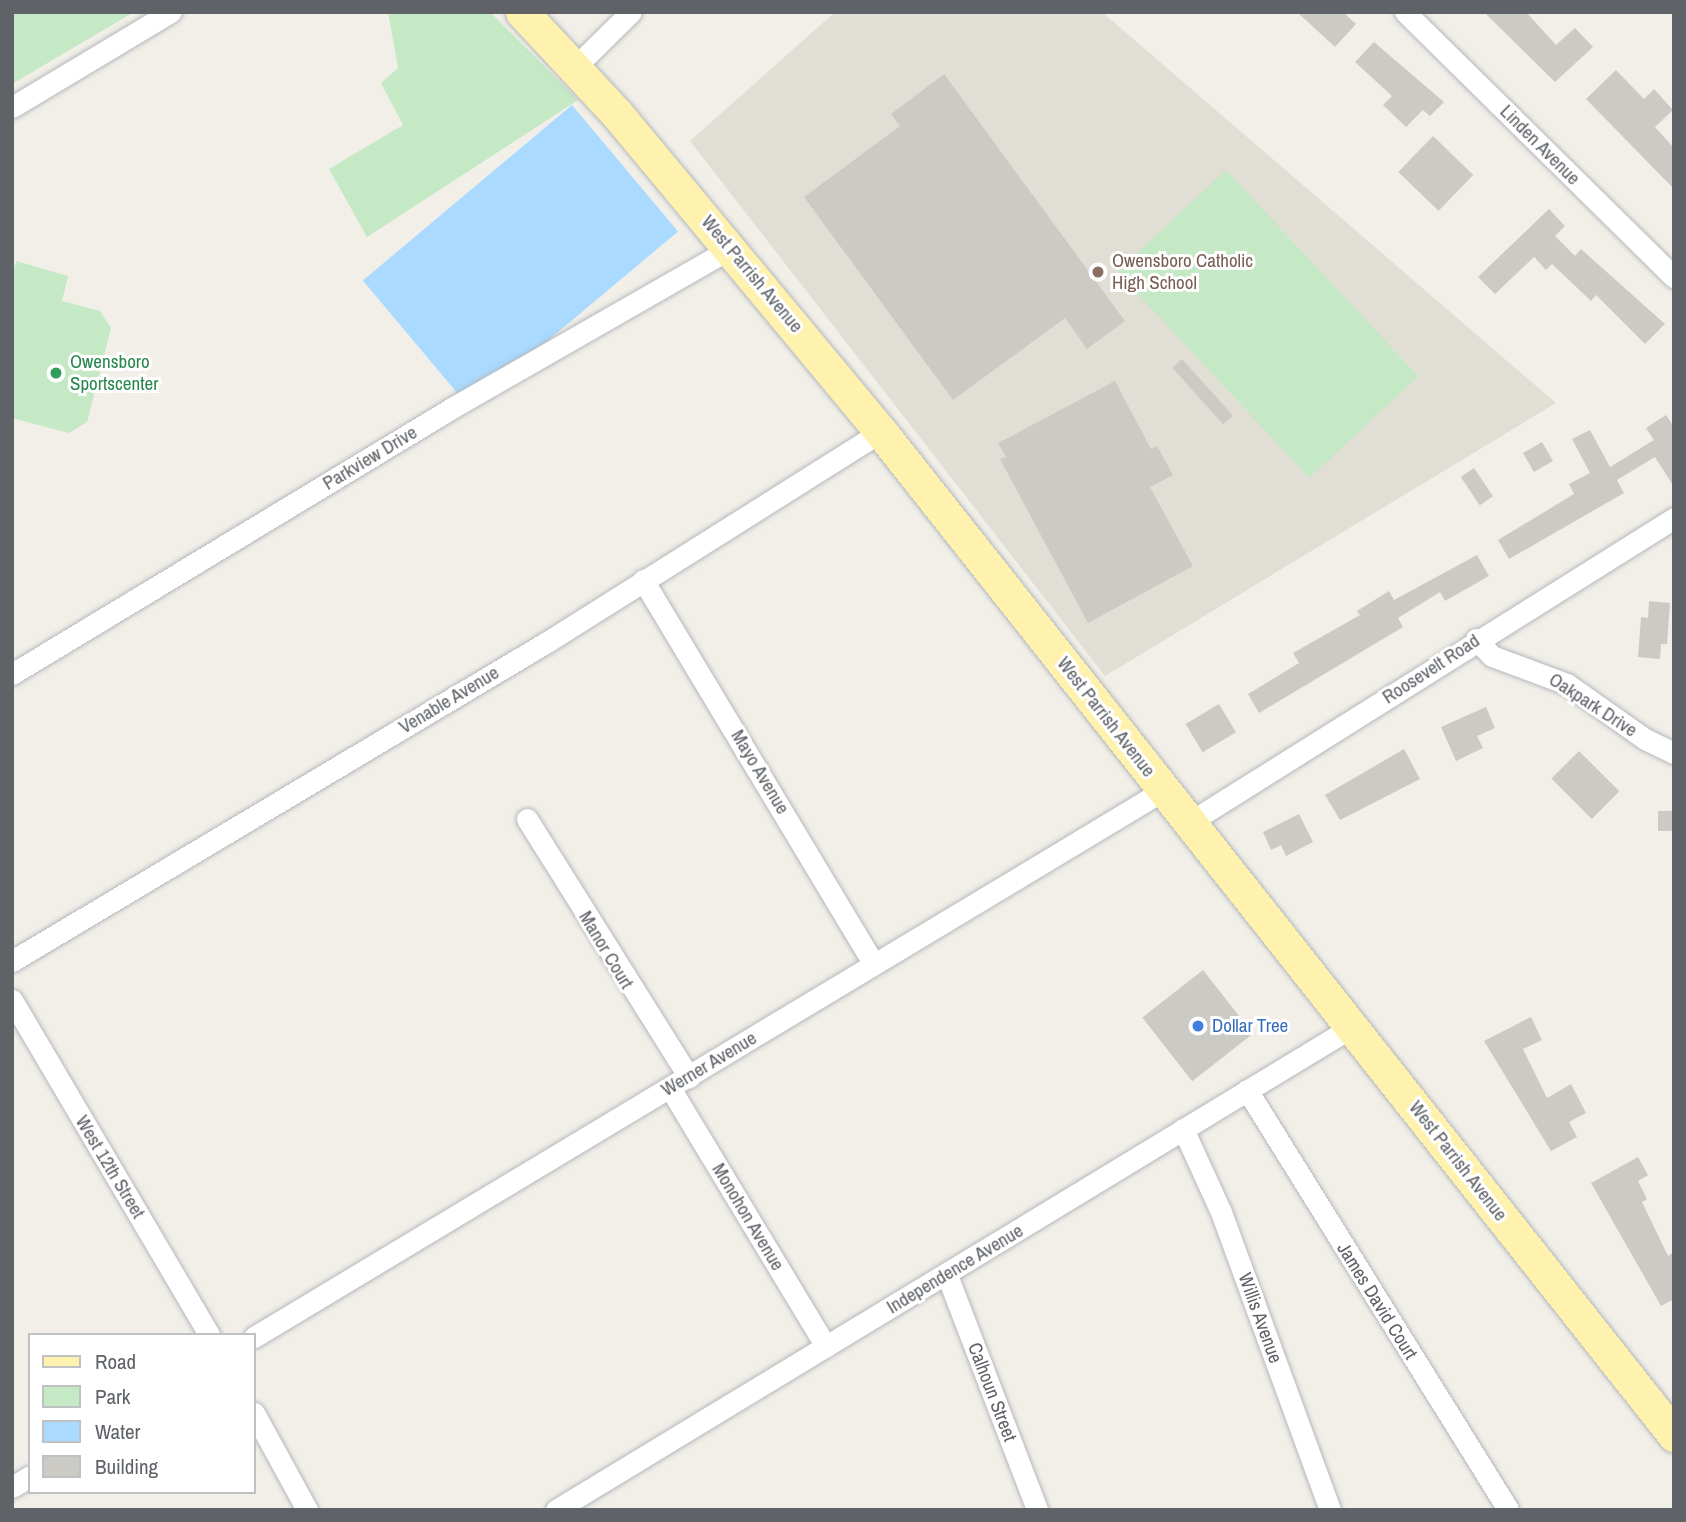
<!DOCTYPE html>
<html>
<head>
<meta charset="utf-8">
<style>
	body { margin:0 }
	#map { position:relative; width:1686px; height:1522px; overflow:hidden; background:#f1efe8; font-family:"Archivo Narrow",sans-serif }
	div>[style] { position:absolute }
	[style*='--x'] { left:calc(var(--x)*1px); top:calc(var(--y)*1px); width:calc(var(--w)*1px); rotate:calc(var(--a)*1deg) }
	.education>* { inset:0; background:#e1ded6 }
	.green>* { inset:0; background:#c5e8c5; transform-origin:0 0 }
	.water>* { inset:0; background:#aadaff; transform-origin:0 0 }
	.building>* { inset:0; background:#cccac5; transform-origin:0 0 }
	.roads { filter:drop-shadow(0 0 2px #b5b8bc) drop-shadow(0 0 2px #b5b8bc) }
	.minor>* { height:21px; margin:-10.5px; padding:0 10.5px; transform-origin:10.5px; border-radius:10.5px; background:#fff }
	.primary>* { height:33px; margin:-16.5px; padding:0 16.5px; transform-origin:16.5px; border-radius:16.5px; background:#fff2af }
	.dots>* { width:19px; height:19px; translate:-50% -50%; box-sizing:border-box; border:4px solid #fff; border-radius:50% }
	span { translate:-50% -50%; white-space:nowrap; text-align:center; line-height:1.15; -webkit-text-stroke:6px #fff; paint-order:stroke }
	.street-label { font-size:19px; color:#5f6368 }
	.education-label { font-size:19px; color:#785e54 }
	.left { translate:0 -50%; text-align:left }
	.leisure-label { font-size:19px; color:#27864d }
	.shop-label { font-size:19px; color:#366cbe }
	.frame { position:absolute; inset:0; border:14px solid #5f6368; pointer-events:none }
	.legend { position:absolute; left:28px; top:1333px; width:228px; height:161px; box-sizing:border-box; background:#fff; border:2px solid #bfc1c3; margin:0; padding:9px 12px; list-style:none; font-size:21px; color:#5f6368 }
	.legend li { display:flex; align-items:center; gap:14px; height:35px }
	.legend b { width:35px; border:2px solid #bfc1c3 }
</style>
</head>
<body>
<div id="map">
	<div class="education">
		<div style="clip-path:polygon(835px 12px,1102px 12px,1556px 403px,1105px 676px,690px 141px)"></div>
	</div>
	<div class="green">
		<div style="clip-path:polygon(12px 12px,134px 12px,12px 84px)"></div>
		<div style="clip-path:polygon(388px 12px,490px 12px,578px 100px,367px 237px,329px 169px,403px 125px,381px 83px,398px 68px)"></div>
		<div style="left:1226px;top:170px;width:282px;height:149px;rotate:47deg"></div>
		<div style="clip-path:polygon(16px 261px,68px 276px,62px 301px,100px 311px,111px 328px,87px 422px,69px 433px,12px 418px,12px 278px)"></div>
	</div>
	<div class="water">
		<div style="left:572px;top:105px;width:165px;height:273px;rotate:50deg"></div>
	</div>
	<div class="building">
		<div style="clip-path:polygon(1297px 12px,1343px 12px,1356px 24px,1335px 47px)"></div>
		<div style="clip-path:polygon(1484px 12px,1526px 12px,1556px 45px,1575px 28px,1593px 47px,1555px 82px)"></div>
		<div style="clip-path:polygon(1374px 42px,1444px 102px,1430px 116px,1423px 110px,1406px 127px,1383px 105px,1392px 96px,1355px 62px)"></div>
		<div style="clip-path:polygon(1616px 70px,1644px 99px,1654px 89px,1673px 110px,1655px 127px,1674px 148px,1674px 189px,1586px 99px)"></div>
		<div style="clip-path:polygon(944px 74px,1125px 321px,1087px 349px,1065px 318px,953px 400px,804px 197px,900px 126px,891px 114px)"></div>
		<div style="left:1433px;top:136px;width:56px;height:50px;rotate:44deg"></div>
		<div style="clip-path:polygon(1549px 209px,1565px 226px,1555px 236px,1575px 256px,1581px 249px,1665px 324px,1645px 344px,1596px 295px,1591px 301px,1552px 264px,1546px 270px,1534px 257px,1495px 294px,1478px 277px)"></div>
		<div style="left:1182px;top:359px;width:76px;height:13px;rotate:48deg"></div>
		<div style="clip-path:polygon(1115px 381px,1151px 449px,1157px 446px,1173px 475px,1150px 487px,1193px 566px,1088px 623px,1000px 459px,1006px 457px,998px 443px)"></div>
		<div style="clip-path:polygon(1666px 415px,1674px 427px,1674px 487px,1655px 457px,1617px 480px,1624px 493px,1509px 559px,1498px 540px,1574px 494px,1569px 484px,1590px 473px,1572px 439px,1590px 430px,1610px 467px,1654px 440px,1646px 428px)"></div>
		<div style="left:1542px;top:442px;width:22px;height:22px;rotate:60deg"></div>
		<div style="left:1474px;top:468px;width:34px;height:16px;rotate:56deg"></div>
		<div style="clip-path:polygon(1477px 555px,1489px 576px,1445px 601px,1440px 592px,1398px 618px,1403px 627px,1259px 713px,1248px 694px,1299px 663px,1293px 653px,1360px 615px,1357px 611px,1389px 591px,1394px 600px)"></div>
		<div style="clip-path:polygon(1649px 601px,1670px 603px,1667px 644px,1661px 644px,1660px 659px,1638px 657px,1641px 617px,1648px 618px)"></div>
		<div style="left:1219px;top:704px;width:33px;height:39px;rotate:59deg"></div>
		<div style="clip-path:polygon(1486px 707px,1495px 728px,1477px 736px,1483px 748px,1456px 761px,1441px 727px)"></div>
		<div style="clip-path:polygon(1404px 749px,1420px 779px,1340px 820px,1325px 795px)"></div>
		<div style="left:1579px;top:751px;width:57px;height:39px;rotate:45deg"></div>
		<div style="left:1658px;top:811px;width:16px;height:20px"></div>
		<div style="clip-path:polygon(1299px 814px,1313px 842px,1286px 856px,1281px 845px,1271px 850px,1263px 832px)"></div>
		<div style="left:1203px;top:970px;width:81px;height:77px;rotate:52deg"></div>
		<div style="clip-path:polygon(1531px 1017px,1542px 1040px,1523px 1049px,1547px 1098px,1571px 1084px,1586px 1113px,1569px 1122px,1577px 1137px,1551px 1151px,1484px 1041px)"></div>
		<div style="clip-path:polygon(1638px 1157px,1648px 1175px,1638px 1181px,1647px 1199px,1642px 1202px,1668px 1256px,1674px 1252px,1674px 1299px,1661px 1306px,1591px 1183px)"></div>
	</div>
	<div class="roads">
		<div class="minor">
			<div style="--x:1405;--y:12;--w:378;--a:44.6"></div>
			<div style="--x:575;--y:67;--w:78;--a:-44.5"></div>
			<div style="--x:12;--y:107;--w:185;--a:-30.9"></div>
			<div style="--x:643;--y:580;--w:448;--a:59"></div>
			<div style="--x:1476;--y:639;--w:23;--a:47"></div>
			<div style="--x:1492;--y:656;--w:80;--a:20.5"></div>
			<div style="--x:1567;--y:684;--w:95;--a:35.2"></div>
			<div style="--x:1645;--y:739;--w:32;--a:26"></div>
			<div style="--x:12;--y:674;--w:514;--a:-31.15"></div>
			<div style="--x:452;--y:408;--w:322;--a:-29.8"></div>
			<div style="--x:527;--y:819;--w:305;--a:57.9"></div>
			<div style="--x:1190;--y:822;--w:572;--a:-32.13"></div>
			<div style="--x:12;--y:961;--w:623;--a:-30.81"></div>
			<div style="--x:547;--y:642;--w:395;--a:-32.2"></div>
			<div style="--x:12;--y:1000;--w:389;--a:59.5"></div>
			<div style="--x:670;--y:1088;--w:302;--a:58.9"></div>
			<div style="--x:1247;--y:1090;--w:494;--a:58.1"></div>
			<div style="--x:1183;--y:1129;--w:91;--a:65.4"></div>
			<div style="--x:1221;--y:1212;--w:317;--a:69.9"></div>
			<div style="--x:947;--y:1275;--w:252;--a:69"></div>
			<div style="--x:254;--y:1337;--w:1062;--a:-31.01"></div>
			<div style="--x:254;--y:1413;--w:111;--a:61.3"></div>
			<div style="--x:12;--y:1487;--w:21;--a:-31"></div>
			<div style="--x:556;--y:1510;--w:931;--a:-31.25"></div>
		</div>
		<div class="primary">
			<div style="--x:522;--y:12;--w:139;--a:47"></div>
			<div style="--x:617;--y:114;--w:413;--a:50.3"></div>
			<div style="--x:881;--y:432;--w:1279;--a:51.67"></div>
		</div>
	</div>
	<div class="dots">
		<div style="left:1098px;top:272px;background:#8d6e63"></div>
		<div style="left:56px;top:373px;background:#2e9e5b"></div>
		<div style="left:1198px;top:1026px;background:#3f7fe0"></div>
	</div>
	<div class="street-label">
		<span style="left:1540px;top:145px;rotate:45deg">Linden Avenue</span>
		<span style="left:752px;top:274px;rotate:50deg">West Parrish Avenue</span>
		<span style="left:370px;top:458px;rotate:-31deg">Parkview Drive</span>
		<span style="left:1431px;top:669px;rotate:-33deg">Roosevelt Road</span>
		<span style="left:449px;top:700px;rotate:-31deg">Venable Avenue</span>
		<span style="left:1593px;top:705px;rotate:33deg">Oakpark Drive</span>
		<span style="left:1106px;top:717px;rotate:52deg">West Parrish Avenue</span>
		<span style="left:760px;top:772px;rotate:59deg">Mayo Avenue</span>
		<span style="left:606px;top:950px;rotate:59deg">Manor Court</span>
		<span style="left:709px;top:1064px;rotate:-31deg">Werner Avenue</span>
		<span style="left:1458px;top:1161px;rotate:52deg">West Parrish Avenue</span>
		<span style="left:110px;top:1167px;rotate:59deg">West 12th Street</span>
		<span style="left:748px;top:1217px;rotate:59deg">Monohon Avenue</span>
		<span style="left:955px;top:1269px;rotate:-31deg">Independence Avenue</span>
		<span style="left:1377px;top:1301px;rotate:58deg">James David Court</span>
		<span style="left:1260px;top:1318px;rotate:70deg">Willis Avenue</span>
		<span style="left:992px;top:1392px;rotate:69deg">Calhoun Street</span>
	</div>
	<div class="education-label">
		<span class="left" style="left:1112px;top:272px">Owensboro Catholic<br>High School</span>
	</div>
	<div class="leisure-label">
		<span class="left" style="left:70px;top:373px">Owensboro<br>Sportscenter</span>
	</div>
	<div class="shop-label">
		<span class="left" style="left:1212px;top:1026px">Dollar Tree</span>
	</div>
	<div class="frame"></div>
	<ul class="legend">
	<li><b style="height:9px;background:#fff2af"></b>Road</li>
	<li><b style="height:19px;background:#c5e8c5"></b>Park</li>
	<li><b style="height:19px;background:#aadaff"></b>Water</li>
	<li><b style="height:19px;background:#cccac5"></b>Building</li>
	</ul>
</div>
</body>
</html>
